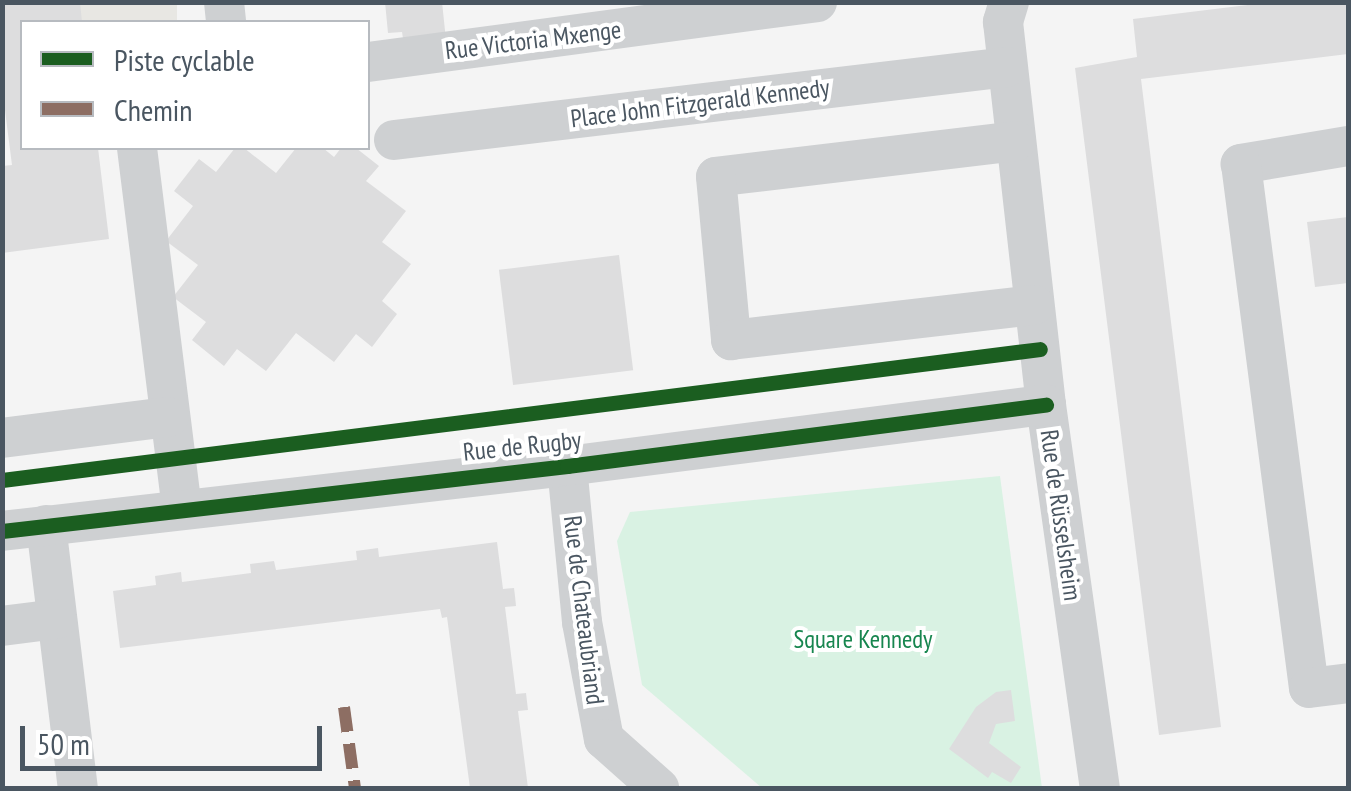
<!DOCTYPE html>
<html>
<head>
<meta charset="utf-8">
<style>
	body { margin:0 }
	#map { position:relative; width:1351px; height:791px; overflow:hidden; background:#f4f4f4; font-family:"PT Sans Narrow",sans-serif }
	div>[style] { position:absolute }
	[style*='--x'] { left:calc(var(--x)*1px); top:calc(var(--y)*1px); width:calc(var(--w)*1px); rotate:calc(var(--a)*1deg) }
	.commercial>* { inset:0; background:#e8e7e3; transform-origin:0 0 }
	.green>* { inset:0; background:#d9f2e3 }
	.building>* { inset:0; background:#ddddde; transform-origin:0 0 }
	.minor>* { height:40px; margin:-20px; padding:0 20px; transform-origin:20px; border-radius:20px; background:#ced0d2 }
	.quiet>* { height:12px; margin-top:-6px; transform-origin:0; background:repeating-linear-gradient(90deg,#8d6e63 0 25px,transparent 0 37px) }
	.cycleway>* { height:15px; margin:-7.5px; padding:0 7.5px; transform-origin:7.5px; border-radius:7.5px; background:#1b5e20 }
	span { translate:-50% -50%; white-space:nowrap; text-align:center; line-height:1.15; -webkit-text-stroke:8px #fff; paint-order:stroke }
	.street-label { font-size:25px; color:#4a5661 }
	.park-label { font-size:25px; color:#17864f }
	.frame { position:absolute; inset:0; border:5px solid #4a5661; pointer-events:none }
	.legend { position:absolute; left:20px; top:20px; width:350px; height:130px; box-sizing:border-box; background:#fff; border:2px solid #b7bbc0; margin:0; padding:12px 18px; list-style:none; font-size:30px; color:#4a5661 }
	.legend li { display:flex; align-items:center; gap:20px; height:50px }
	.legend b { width:50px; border:2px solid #b7bbc0 }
	.scale { position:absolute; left:20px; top:726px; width:302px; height:45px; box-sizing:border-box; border:5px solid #4a5661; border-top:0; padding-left:12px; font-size:30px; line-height:35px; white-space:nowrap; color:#4a5661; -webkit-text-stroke:8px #fff; paint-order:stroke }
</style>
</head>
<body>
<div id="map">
	<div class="commercial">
		<div style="left:80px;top:3px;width:97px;height:19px"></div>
	</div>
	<div class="green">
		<div style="clip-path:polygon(1000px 476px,1042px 788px,762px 788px,642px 685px,617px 541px,630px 512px)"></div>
	</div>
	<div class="building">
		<div style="clip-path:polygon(2px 2px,80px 2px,82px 22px,22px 22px,22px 148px,98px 148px,109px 239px,2px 253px,2px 166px,12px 165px,2px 87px)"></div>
		<div style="clip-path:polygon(385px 2px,442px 2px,446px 40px,404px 45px,402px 32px,388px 33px)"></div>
		<div style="clip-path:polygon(1272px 2px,1348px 2px,1348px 54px,1141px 79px,1221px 727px,1159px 735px,1075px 68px,1137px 57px,1133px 19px)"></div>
		<div style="clip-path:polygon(235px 148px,244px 148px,276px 173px,296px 148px,323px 148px,334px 157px,341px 148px,356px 148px,379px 166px,366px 181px,406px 211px,382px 242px,411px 264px,382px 301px,397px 314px,372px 347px,356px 334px,334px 362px,296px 333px,266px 371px,237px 349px,224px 366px,192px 340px,206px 322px,173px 297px,198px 265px,166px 241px,193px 206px,174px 191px,199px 159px,216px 172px)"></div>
		<div style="clip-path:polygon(1348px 217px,1348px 283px,1315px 287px,1307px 222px)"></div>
		<div style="left:619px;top:255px;width:116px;height:121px;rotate:83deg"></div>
		<div style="clip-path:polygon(497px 542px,503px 589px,514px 588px,515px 596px,516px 606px,505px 607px,516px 694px,526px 693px,528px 710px,518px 711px,528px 788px,470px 788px,447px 617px,442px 618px,440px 609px,120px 648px,113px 591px,156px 585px,155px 576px,181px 572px,182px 582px,251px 573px,250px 564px,274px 561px,276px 570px,357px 560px,356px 551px,378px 548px,379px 557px)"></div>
		<div style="clip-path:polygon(1011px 690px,1015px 721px,996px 724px,989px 743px,1021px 767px,1011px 783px,992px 772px,988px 778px,949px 749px,976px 707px,996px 692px)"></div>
	</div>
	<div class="minor">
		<div style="--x:224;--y:2;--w:20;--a:84"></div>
		<div style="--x:1009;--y:2;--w:21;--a:107"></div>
		<div style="--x:1003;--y:22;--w:385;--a:83.6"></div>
		<div style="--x:1046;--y:405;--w:387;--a:82"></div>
		<div style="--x:368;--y:62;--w:453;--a:-7.6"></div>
		<div style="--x:394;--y:140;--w:617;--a:-6.79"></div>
		<div style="--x:1016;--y:141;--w:302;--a:173.2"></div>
		<div style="--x:716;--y:177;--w:164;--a:84.7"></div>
		<div style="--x:731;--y:340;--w:305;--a:-6.6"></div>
		<div style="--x:1348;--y:146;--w:109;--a:170.5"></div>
		<div style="--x:1241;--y:164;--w:528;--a:82.61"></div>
		<div style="--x:1309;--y:688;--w:39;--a:-7"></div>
		<div style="--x:137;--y:148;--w:363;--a:82.9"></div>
		<div style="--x:2;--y:438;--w:168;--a:-7.2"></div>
		<div style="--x:567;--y:466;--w:157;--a:84.5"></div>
		<div style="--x:582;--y:622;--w:119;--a:79.4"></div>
		<div style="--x:604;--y:739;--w:74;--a:41.7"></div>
		<div style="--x:46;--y:525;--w:265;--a:83.1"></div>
		<div style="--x:2;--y:531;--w:569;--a:-6.56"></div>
		<div style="--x:567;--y:466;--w:483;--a:-7.3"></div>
		<div style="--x:2;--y:626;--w:55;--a:-7.3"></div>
	</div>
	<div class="quiet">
		<div style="--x:344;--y:707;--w:82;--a:82.3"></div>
	</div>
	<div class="cycleway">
		<div style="--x:2;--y:480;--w:1046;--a:-7.19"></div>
		<div style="--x:2;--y:531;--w:569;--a:-6.56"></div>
		<div style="--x:567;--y:466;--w:483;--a:-7.3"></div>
	</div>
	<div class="street-label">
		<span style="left:533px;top:40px;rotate:-7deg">Rue Victoria Mxenge</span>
		<span style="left:700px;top:103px;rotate:-7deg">Place John Fitzgerald Kennedy</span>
		<span style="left:522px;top:446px;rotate:-6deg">Rue de Rugby</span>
		<span style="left:1061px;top:515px;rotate:82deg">Rue de Rüsselsheim</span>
		<span style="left:584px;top:610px;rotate:83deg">Rue de Chateaubriand</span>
	</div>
	<div class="park-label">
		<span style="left:863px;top:639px">Square Kennedy</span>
	</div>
	<div class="frame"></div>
	<ul class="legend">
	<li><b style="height:12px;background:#1b5e20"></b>Piste cyclable</li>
	<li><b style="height:12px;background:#8d6e63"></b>Chemin</li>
	</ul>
	<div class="scale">50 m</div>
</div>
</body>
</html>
